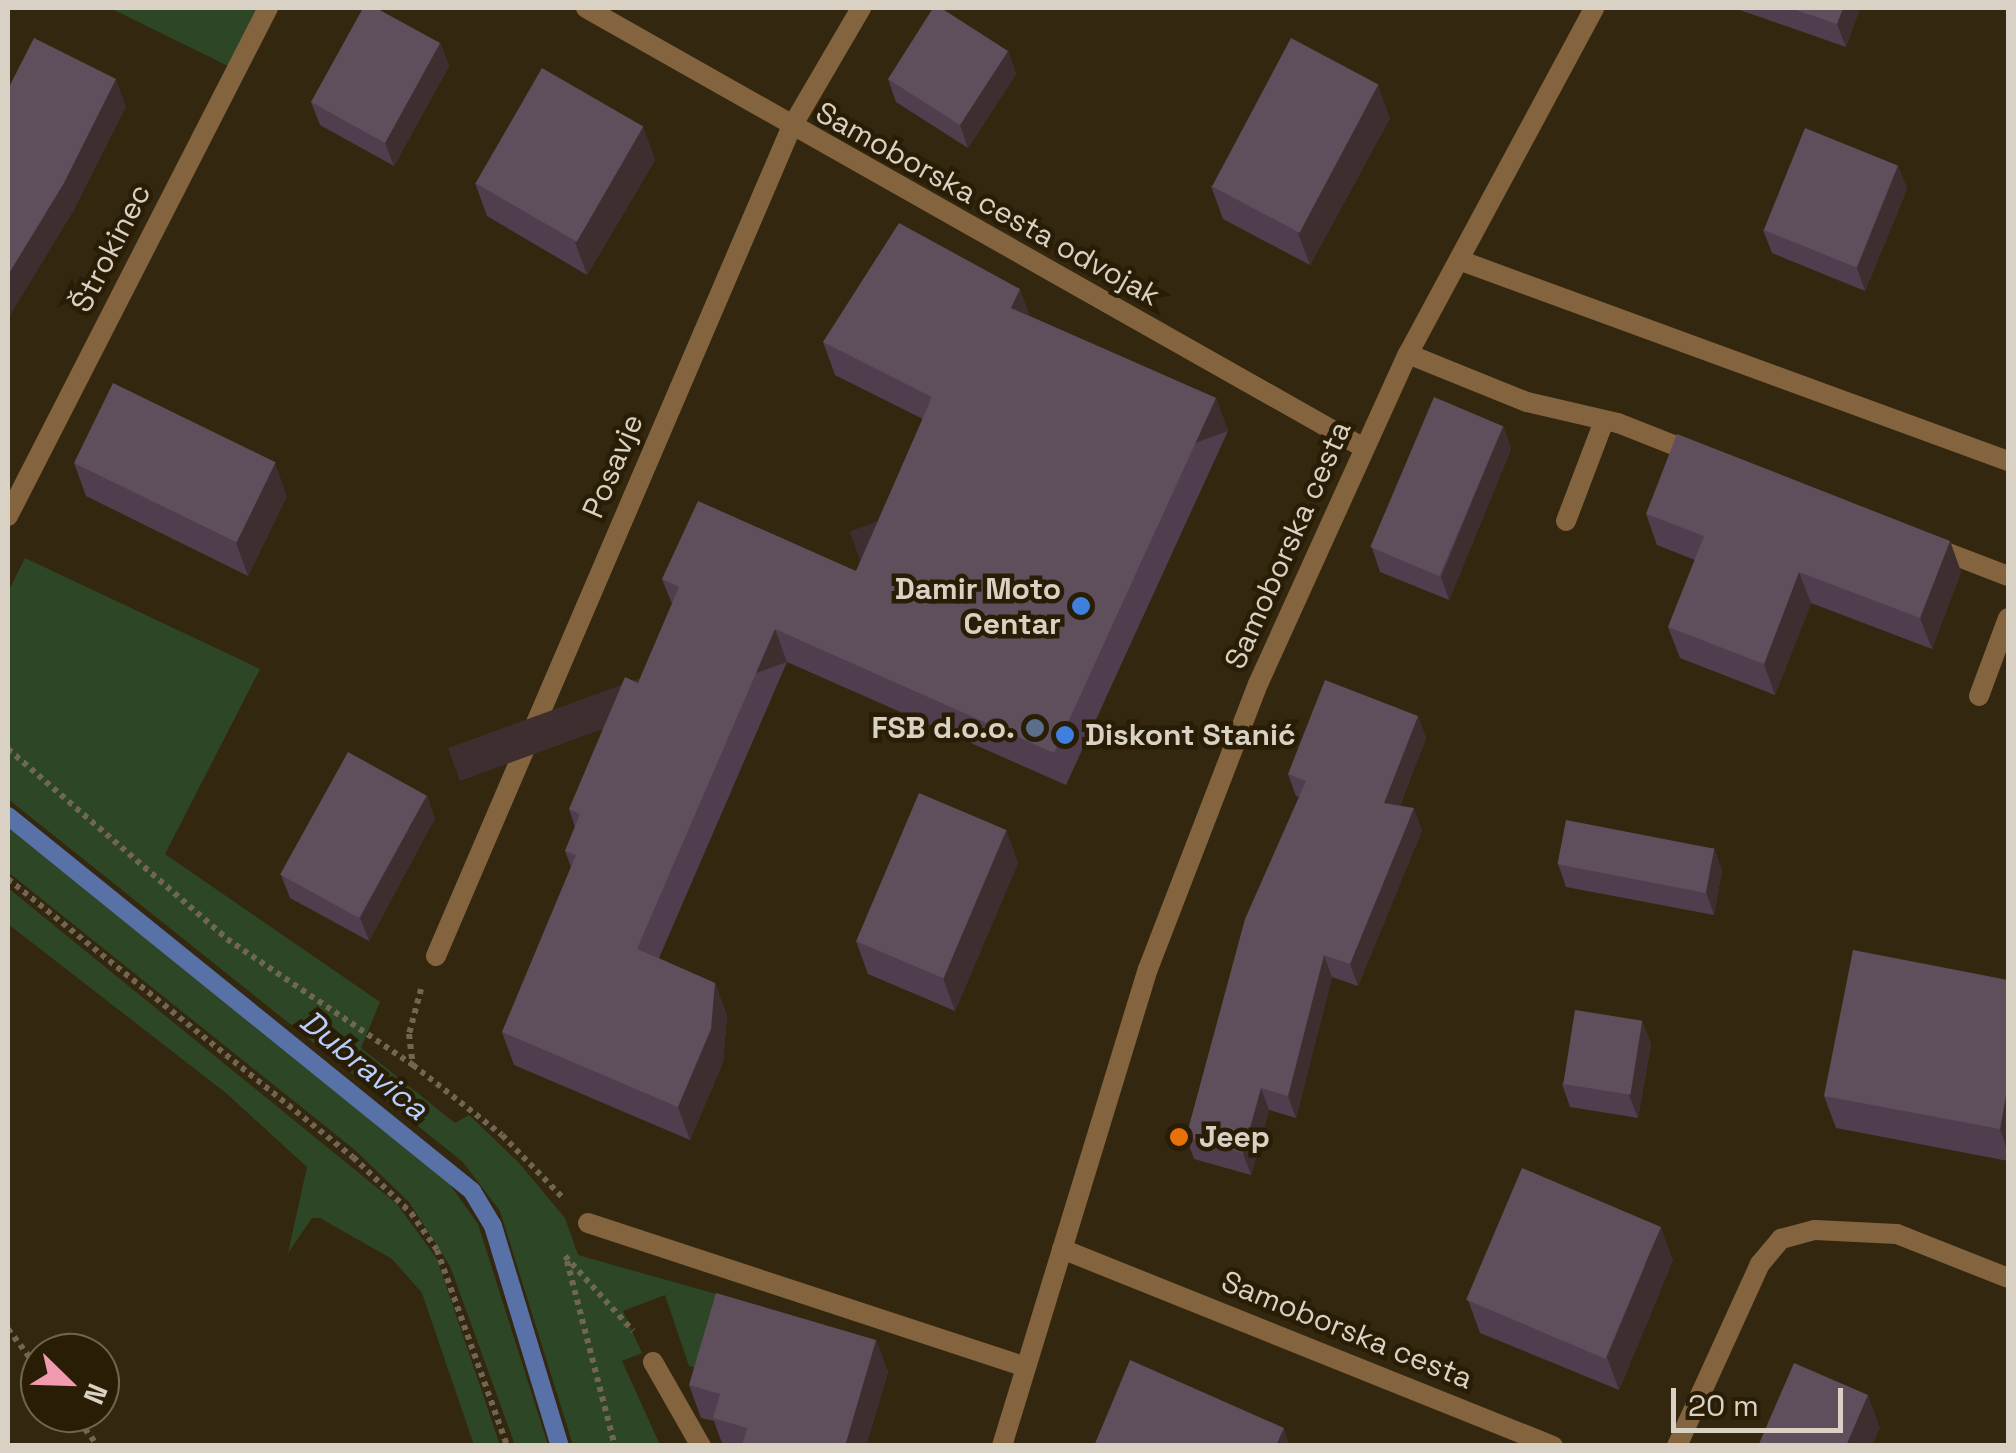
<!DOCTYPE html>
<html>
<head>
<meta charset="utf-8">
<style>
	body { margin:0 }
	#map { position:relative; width:2016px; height:1453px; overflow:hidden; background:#33270f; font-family:"Space Grotesk",sans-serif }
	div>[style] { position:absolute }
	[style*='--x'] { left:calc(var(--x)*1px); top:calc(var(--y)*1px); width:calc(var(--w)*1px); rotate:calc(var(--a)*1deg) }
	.green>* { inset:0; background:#2d4726 }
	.stream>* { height:18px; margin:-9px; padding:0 9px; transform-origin:9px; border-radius:9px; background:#5871a6 }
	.path>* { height:6px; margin-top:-3px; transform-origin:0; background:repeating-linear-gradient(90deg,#706652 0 5px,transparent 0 10px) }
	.service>* { height:20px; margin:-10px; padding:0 10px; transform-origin:10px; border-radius:10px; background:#84643e }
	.minor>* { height:20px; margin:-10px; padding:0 10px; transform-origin:10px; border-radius:10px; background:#84643e }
	.tertiary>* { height:20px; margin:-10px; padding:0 10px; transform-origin:10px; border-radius:10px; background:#84643e }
	.wall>* { inset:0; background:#503e4f }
	.shaded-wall>* { inset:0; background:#3e2e30; transform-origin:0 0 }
	.building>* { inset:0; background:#5f4e5b; transform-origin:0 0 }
	.dots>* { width:28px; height:28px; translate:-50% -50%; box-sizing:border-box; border:5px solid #291d05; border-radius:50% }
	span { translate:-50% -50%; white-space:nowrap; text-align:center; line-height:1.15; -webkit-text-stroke:9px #291d05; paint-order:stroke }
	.street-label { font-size:30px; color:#d9d1c3 }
	.poi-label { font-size:30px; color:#d9d1c3; font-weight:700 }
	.right { translate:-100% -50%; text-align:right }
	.left { translate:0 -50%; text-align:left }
	.water-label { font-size:32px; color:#b7cefe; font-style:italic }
	.frame { position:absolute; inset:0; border:10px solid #d9d1c3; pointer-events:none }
	.north { position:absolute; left:20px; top:1333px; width:100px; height:100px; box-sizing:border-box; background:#291d05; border:2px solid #6f6551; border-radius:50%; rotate:113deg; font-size:28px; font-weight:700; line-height:40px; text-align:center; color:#d9d1c3 }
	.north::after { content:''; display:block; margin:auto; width:35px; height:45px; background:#f29ab0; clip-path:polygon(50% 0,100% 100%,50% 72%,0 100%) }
	.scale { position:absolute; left:1671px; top:1388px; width:172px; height:45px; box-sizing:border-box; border:5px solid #d9d1c3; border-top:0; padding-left:12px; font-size:30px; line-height:35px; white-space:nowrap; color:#d9d1c3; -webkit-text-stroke:8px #291d05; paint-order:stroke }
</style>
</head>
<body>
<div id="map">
	<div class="green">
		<div style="clip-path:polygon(110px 8px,257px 8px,228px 66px)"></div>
		<div style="clip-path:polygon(25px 558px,260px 669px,165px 854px,380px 1002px,361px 1048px,455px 1123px,469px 1115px,519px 1163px,565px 1218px,578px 1255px,815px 1322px,700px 1369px,689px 1366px,665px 1295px,623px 1311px,642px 1353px,622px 1361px,660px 1445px,573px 1445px,500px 1211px,463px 1162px,8px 799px,8px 592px)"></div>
		<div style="clip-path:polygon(8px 828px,441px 1172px,478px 1224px,548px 1445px,515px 1445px,450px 1266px,409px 1202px,355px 1150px,8px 872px)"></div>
		<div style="clip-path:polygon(8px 888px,397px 1204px,437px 1259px,500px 1445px,474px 1445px,422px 1293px,392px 1259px,320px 1218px,312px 1218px,288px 1253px,307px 1167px,226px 1093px,8px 924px)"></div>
	</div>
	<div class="stream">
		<div style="--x:8;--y:816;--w:597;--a:38.94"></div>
		<div style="--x:472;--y:1191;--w:41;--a:59"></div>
		<div style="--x:493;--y:1226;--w:230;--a:73.1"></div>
	</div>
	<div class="path">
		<div style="--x:8;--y:749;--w:290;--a:40.9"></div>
		<div style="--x:227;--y:939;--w:225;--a:34.1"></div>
		<div style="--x:8;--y:879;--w:443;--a:38.9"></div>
		<div style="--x:353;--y:1157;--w:81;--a:44"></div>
		<div style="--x:411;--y:1213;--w:45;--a:54.9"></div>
		<div style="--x:437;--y:1250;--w:208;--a:70.3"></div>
		<div style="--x:421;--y:989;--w:47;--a:104.9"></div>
		<div style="--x:409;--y:1034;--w:31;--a:83"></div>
		<div style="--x:413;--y:1065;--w:113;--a:38.2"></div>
		<div style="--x:502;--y:1135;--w:86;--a:45.9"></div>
		<div style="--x:565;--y:1256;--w:101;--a:47.8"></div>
		<div style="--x:567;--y:1261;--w:191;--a:75.5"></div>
		<div style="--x:8;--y:1329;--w:53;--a:52.7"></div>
		<div style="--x:73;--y:1413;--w:41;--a:52.9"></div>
	</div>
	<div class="service">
		<div style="--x:1459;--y:260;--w:585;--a:20.11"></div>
		<div style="--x:1408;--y:354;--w:128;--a:22"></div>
		<div style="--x:1527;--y:402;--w:93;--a:13"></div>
		<div style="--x:1618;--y:423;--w:87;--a:21.6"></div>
		<div style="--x:1566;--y:521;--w:107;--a:-69.2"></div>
		<div style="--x:1930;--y:546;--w:84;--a:21"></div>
		<div style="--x:1979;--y:696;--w:83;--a:-69.6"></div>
		<div style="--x:588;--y:1223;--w:457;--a:18.2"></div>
		<div style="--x:653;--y:1362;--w:97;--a:60.3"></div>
	</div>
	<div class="minor">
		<div style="--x:586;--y:8;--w:894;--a:29.49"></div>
		<div style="--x:8;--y:516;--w:571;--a:-62.9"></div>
		<div style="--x:436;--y:956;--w:901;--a:-66.79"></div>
		<div style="--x:791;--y:128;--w:139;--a:-59.7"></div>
		<div style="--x:1062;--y:1249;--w:529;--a:21.86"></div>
		<div style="--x:1677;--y:1446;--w:200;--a:-65.5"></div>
		<div style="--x:1760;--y:1264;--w:33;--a:-50"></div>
		<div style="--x:1781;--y:1239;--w:35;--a:-15"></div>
		<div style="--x:1815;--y:1230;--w:82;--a:2.8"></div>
		<div style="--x:1897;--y:1234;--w:119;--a:21.6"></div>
	</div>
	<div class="tertiary">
		<div style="--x:1002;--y:1446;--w:499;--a:-73"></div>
		<div style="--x:1148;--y:969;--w:305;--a:-68.9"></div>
		<div style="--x:1258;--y:684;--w:362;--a:-65.6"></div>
		<div style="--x:1408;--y:354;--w:393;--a:-61.7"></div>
	</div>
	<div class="wall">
		<div style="clip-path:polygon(1734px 8px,1860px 8px,1846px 47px)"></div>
		<div style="clip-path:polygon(440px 43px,449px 66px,394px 166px,320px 125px,311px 102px)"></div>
		<div style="clip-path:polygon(1008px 51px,1016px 74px,968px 148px,896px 102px,888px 79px)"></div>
		<div style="clip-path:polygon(1390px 118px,1310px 265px,1223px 219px,1211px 186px)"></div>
		<div style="clip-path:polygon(643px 127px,655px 160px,587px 275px,487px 216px,475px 183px)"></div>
		<div style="clip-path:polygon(1898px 166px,1907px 189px,1865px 291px,1772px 253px,1763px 230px)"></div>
		<div style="clip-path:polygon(1030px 316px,1216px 398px,1228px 431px,1066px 785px,787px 662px,659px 958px,715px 983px,727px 1016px,723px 1062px,690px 1140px,514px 1065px,502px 1032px,571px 867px,565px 851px,575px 827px,569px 809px,638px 683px,672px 604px,662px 579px,856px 571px,923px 419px,835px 375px,823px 342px)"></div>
		<div style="clip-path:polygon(1503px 426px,1511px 449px,1449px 600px,1380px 572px,1372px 548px)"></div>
		<div style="clip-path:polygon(74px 463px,287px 496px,248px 576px,86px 496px)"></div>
		<div style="clip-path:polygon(1646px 514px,1950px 541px,1961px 572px,1932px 649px,1811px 603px,1775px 695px,1680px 658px,1668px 627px,1695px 560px,1657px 545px)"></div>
		<div style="clip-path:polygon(1418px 716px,1426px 738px,1400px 805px,1422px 830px,1358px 986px,1332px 977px,1296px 1118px,1269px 1110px,1251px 1175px,1194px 1159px,1186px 1137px,1299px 797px,1296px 796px,1288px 774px)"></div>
		<div style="clip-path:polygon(435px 818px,369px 941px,290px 898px,281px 875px)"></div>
		<div style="clip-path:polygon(1006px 830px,1018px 863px,955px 1011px,868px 974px,856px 941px)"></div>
		<div style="clip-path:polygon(1714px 848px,1722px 871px,1714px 915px,1566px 887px,1558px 864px)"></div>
		<div style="clip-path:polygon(2008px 980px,2008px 1161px,1836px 1128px,1824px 1096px)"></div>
		<div style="clip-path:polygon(1642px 1021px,1651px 1044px,1638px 1118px,1570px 1107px,1562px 1084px)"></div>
		<div style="clip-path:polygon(1673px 1260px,1619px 1390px,1480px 1333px,1468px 1300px)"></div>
		<div style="clip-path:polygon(876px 1340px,888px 1372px,866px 1446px,723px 1446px,714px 1421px,701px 1418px,689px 1385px)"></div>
	</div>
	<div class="shaded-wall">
		<div style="clip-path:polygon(1843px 8px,1860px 8px,1846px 47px,1837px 24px)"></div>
		<div style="clip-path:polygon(440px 43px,449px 66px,394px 166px,385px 143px)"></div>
		<div style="clip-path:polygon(1008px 51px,1016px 74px,968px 148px,960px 125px)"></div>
		<div style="clip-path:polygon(116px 79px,126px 107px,74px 210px,8px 319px,8px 275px)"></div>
		<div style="clip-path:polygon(1378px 85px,1390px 118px,1310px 265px,1298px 233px)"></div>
		<div style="clip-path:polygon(643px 127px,655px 160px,587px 275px,575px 242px)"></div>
		<div style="clip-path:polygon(1898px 166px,1907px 189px,1865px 291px,1857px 268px)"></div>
		<div style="clip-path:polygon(1020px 289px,1032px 321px,1011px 308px)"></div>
		<div style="left:1216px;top:398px;width:35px;height:390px;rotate:70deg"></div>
		<div style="clip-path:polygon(1503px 426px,1511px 449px,1449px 600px,1441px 577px)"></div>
		<div style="clip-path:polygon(275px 463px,287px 496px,248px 576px,236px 543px)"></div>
		<div style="clip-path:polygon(1950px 541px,1961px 572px,1932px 649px,1920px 618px)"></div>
		<div style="clip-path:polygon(1799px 572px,1811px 603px,1775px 695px,1764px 664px)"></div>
		<div style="left:775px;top:629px;width:35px;height:348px;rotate:70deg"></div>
		<div style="clip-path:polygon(1418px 716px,1426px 738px,1392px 825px,1384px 803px)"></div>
		<div style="clip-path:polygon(427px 795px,435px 818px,369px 941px,360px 918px)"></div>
		<div style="clip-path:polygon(1414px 808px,1422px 830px,1358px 986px,1350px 964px)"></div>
		<div style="clip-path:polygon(1006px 830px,1018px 863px,955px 1011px,943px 978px)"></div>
		<div style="clip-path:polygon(1714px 848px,1722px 871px,1714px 915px,1706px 892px)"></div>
		<div style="clip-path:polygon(1324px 955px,1332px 977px,1296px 1118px,1288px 1096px)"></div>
		<div style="clip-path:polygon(715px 983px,727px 1016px,723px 1062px,690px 1140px,678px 1107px)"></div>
		<div style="clip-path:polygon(1642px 1021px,1651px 1044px,1638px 1118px,1629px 1095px)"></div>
		<div style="clip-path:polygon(2008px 1084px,2008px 1153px,2000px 1129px)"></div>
		<div style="clip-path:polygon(1261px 1088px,1269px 1110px,1251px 1175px,1243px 1153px)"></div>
		<div style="clip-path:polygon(1661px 1227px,1673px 1260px,1619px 1390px,1607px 1357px)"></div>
		<div style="clip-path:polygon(876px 1340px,888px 1372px,866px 1446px,845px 1446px)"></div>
		<div style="clip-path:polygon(1868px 1395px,1880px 1428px,1872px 1446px,1846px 1446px)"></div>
		<div style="clip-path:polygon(1284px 1428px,1290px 1446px,1276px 1446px)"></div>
	</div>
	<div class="building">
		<div style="clip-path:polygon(363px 8px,376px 8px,440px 43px,385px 143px,311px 102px)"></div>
		<div style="clip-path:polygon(933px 8px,941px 8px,1008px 51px,960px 125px,888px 79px)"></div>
		<div style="clip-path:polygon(1790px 8px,1843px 8px,1837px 24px)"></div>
		<div style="clip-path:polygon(34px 38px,116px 79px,64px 183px,8px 275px,8px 89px)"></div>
		<div style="left:1291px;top:38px;width:99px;height:168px;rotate:28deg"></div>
		<div style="left:542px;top:68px;width:117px;height:133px;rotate:30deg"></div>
		<div style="left:1805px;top:128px;width:100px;height:110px;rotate:22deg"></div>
		<div style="clip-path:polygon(899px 223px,1020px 289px,1011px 308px,1216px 398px,1054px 753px,775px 629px,637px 949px,715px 983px,711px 1029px,678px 1107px,502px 1032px,576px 855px,565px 851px,580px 814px,569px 809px,625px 677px,638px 683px,679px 587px,662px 579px,698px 501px,856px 571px,932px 397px,823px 342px)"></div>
		<div style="left:113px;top:383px;width:181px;height:89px;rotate:26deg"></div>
		<div style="left:1434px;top:397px;width:75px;height:163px;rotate:23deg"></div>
		<div style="clip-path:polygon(1677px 434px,1950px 541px,1920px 618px,1799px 572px,1764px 664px,1668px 627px,1704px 536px,1646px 514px)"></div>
		<div style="clip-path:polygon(1325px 680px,1418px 716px,1384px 803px,1414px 808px,1350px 964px,1324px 955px,1288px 1096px,1261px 1088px,1243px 1153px,1186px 1137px,1245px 919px,1306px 781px,1288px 774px)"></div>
		<div style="left:348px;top:752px;width:90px;height:140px;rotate:29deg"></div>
		<div style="left:919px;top:793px;width:95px;height:161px;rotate:23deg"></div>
		<div style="left:1566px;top:820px;width:151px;height:45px;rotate:11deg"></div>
		<div style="clip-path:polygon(1853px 950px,2008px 980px,2008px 1084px,2000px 1129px,1824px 1096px)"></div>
		<div style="left:1575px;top:1010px;width:68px;height:75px;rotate:9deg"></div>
		<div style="left:1522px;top:1168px;width:151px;height:143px;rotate:23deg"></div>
		<div style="clip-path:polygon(716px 1293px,876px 1340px,845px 1446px,742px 1446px,747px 1428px,713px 1418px,720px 1394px,689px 1385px)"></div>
		<div style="clip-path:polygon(1130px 1360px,1284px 1428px,1276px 1446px,1094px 1446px)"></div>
		<div style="clip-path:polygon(1794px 1363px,1868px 1395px,1846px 1446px,1758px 1446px)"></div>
	</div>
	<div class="dots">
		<div style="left:1081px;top:606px;background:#3f7fe0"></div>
		<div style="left:1035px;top:728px;background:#5c6f8a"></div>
		<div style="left:1065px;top:735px;background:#3f7fe0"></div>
		<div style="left:1179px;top:1137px;background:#e8710a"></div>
	</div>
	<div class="street-label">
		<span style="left:988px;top:204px;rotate:29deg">Samoborska cesta odvojak</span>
		<span style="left:111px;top:248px;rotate:-63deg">Štrokinec</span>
		<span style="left:613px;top:466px;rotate:-67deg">Posavje</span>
		<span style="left:1288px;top:545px;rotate:-66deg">Samoborska cesta</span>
		<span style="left:1347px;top:1330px;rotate:22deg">Samoborska cesta</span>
	</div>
	<div class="poi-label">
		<span class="right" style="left:1061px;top:606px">Damir Moto<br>Centar</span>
		<span class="right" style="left:1015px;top:728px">FSB d.o.o.</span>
		<span class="left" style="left:1085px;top:735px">Diskont Stanić</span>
		<span class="left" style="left:1199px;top:1137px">Jeep</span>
	</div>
	<div class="water-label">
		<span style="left:364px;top:1065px;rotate:39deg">Dubravica</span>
	</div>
	<div class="frame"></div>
	<div class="north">N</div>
	<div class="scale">20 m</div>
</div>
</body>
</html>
